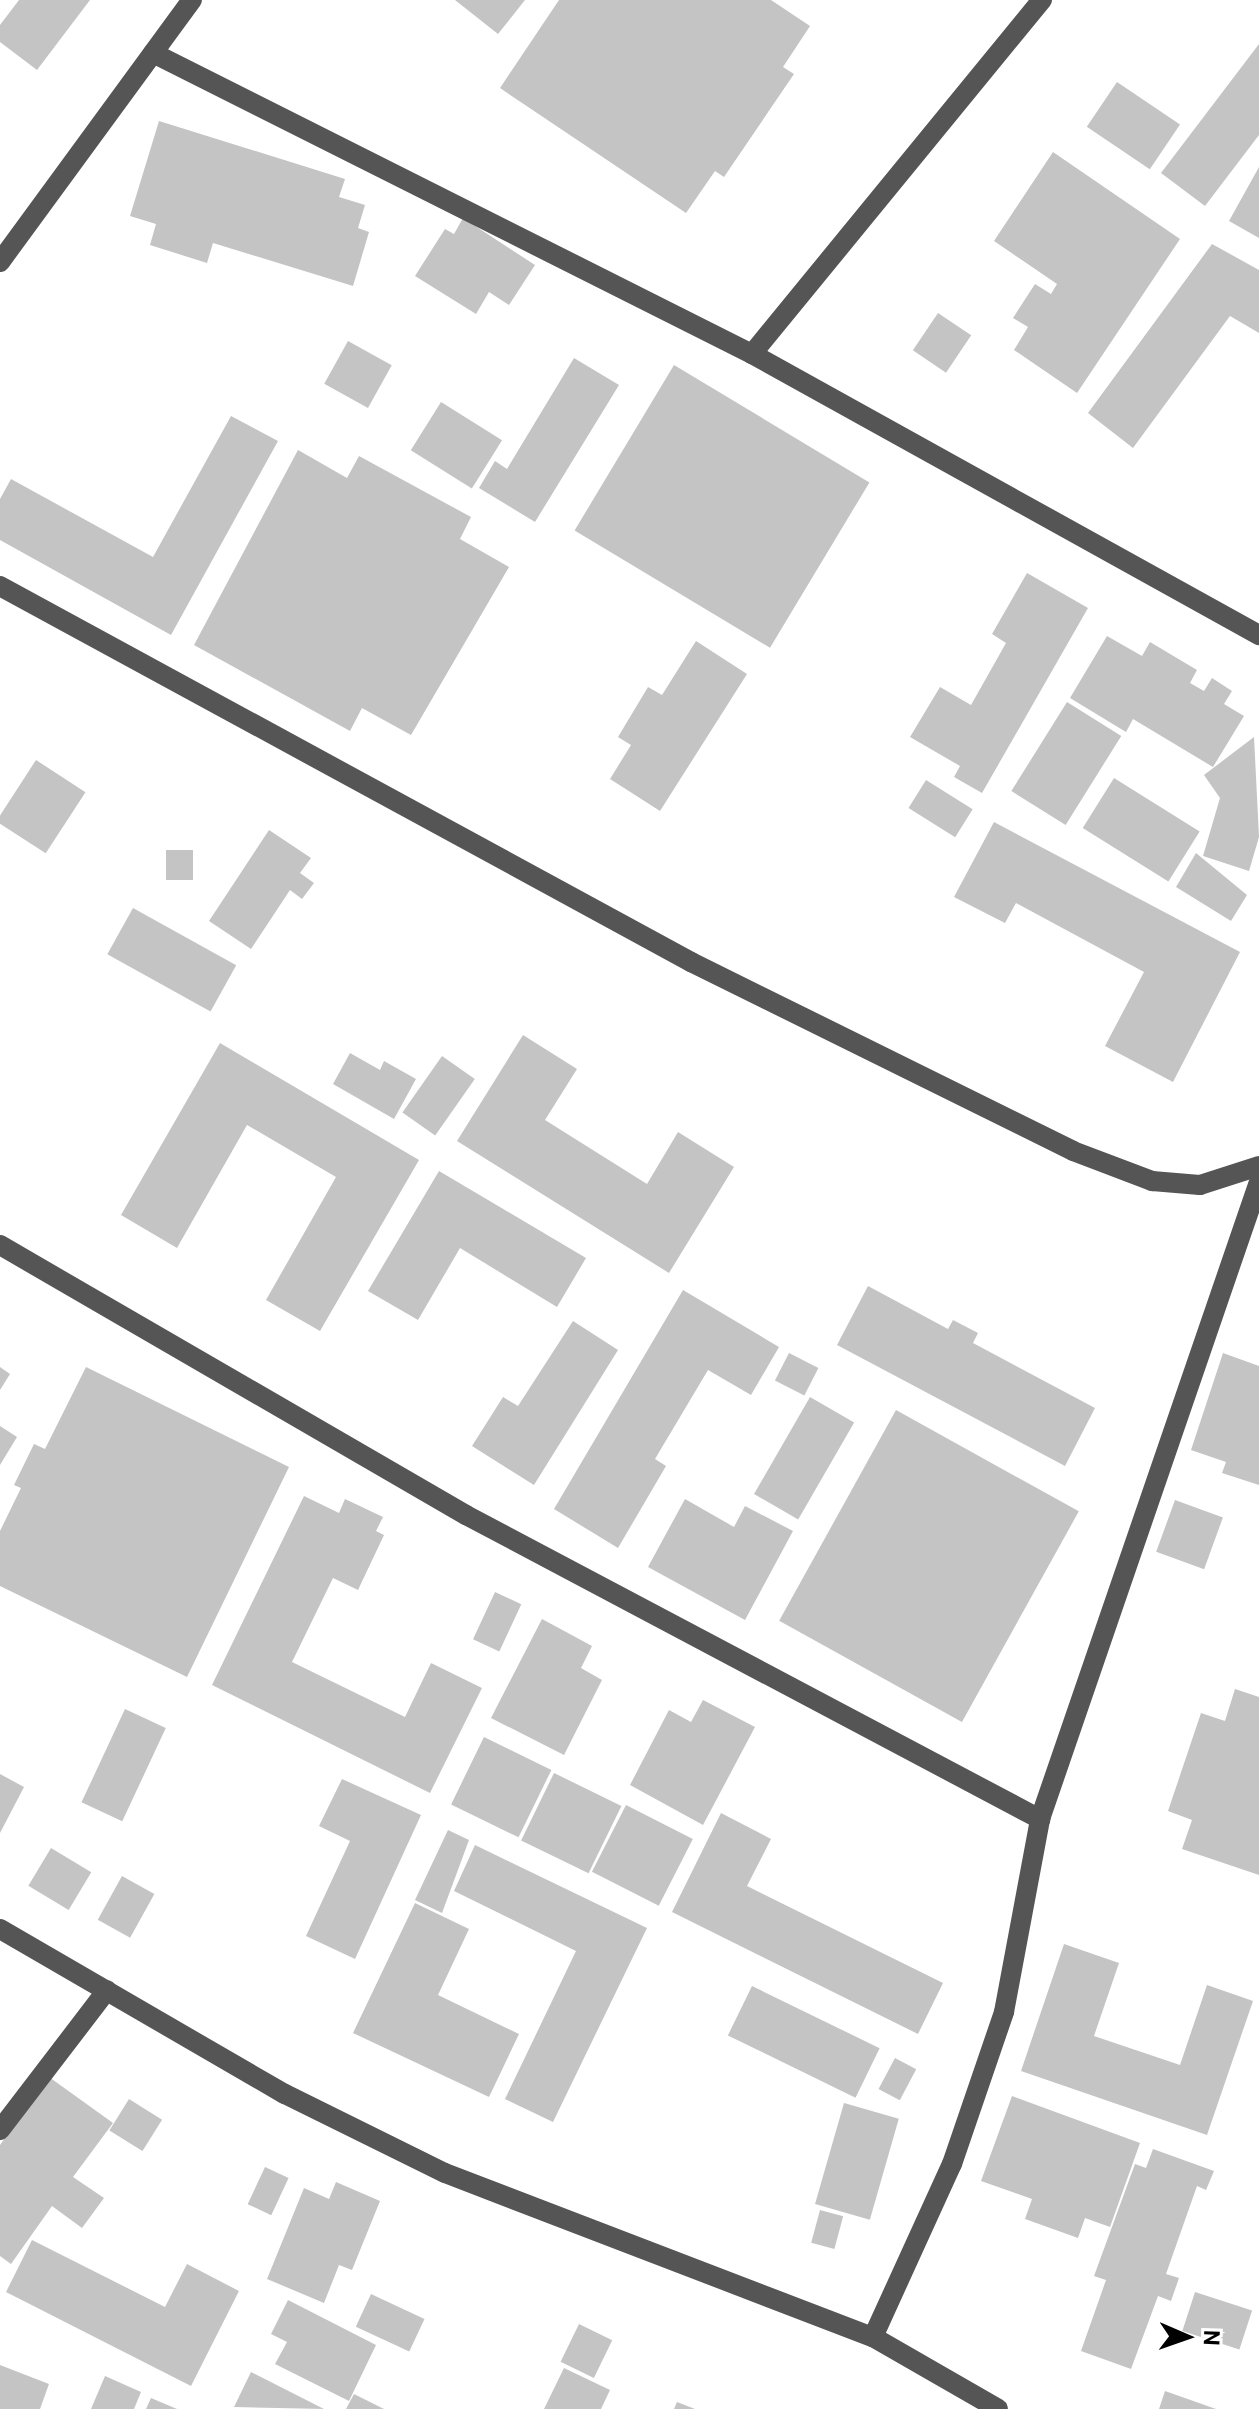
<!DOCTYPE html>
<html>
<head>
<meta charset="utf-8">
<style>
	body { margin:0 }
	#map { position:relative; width:1259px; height:2409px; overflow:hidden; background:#fff; font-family:Roboto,sans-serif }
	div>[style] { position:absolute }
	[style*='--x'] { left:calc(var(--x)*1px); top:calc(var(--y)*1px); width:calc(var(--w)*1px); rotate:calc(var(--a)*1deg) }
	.building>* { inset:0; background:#c4c4c4; transform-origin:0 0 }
	.minor>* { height:20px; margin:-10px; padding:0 10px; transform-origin:10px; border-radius:10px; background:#555 }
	span { translate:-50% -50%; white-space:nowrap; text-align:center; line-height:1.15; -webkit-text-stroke:6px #fff; paint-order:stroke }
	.north { position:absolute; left:1147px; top:2297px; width:80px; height:80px; -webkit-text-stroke:6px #fff; paint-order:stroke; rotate:92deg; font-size:22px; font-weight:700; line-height:32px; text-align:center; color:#000 }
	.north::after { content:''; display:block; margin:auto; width:28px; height:36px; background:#000; clip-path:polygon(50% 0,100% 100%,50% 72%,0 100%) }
</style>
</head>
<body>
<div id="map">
	<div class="building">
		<div style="clip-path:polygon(19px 0,90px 0,37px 70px,0 42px,0 25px)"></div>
		<div style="clip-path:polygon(455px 0,525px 0,498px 34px)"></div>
		<div style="clip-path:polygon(559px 0,771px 0,810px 26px,783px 67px,794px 74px,724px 177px,715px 171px,686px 213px,500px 88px)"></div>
		<div style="clip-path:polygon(1259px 44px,1259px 135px,1205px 206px,1161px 173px)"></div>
		<div style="left:1117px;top:82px;width:76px;height:54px;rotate:34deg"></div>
		<div style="clip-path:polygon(159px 121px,345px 179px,339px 197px,365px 205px,358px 228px,369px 232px,353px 286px,213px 243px,207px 263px,150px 245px,156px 224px,130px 216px)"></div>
		<div style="clip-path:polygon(1053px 152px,1180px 239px,1077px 393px,1014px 350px,1028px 327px,1013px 318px,1035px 284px,1051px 294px,1057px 284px,994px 241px)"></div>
		<div style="clip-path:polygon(1259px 167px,1259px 238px,1229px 221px)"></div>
		<div style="clip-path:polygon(463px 218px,535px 265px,509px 305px,489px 292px,476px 314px,415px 276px,445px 229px,454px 234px)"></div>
		<div style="clip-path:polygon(1212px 244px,1259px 270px,1259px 333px,1230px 316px,1133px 448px,1088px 413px)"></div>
		<div style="left:938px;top:313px;width:40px;height:45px;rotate:34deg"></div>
		<div style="left:348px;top:341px;width:50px;height:49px;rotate:29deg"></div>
		<div style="clip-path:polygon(574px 358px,619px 385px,535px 522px,479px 488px,495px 461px,507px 469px)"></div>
		<div style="left:674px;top:365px;width:228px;height:193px;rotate:31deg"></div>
		<div style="left:441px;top:402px;width:72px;height:57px;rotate:32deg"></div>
		<div style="clip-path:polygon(231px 416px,278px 441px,171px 635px,0 540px,0 499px,11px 479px,153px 557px)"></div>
		<div style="clip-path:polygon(298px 450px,347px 478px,359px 456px,471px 517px,460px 539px,509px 567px,411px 735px,362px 708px,350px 731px,194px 645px)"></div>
		<div style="clip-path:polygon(1027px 573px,1088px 608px,982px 793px,954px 777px,960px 766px,910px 737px,940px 687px,971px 705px,1006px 643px,992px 634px)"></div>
		<div style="clip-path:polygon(1107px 636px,1142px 656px,1150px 642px,1197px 670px,1190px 683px,1204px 691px,1212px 678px,1232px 691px,1224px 704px,1244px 716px,1213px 767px,1133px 719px,1126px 732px,1070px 698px)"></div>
		<div style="clip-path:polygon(696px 641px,747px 674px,660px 811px,610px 779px,631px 745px,618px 737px,648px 687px,662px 695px)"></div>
		<div style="left:1067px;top:702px;width:64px;height:105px;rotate:32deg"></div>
		<div style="clip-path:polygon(1254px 737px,1259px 837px,1249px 871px,1203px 856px,1220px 798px,1204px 775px)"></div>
		<div style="left:36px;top:760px;width:59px;height:73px;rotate:33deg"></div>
		<div style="left:1114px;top:778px;width:101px;height:59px;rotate:32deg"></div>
		<div style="left:926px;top:780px;width:55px;height:33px;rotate:32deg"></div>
		<div style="clip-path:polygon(994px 822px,1240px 952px,1173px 1082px,1105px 1046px,1144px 972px,1016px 903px,1005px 923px,954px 897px)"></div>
		<div style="clip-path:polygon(269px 830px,311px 858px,300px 873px,314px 883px,302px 899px,290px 890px,251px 949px,209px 921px)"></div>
		<div style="left:166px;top:850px;width:27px;height:30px"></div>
		<div style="clip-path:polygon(1196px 853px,1247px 895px,1231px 921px,1176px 887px)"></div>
		<div style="left:133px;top:908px;width:118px;height:53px;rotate:29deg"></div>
		<div style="clip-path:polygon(523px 1035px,577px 1069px,545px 1120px,647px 1184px,678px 1132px,734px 1167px,669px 1273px,457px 1141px)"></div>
		<div style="clip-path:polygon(220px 1043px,419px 1160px,320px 1331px,266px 1300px,336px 1177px,247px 1125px,177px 1248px,121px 1215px)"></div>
		<div style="clip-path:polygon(350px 1053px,380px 1070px,384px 1061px,416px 1079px,394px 1119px,333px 1084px)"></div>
		<div style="left:442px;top:1056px;width:40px;height:69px;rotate:35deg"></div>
		<div style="clip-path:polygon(439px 1171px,586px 1258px,557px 1307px,460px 1248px,418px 1320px,368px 1291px)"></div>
		<div style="clip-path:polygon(868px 1286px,948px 1329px,953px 1320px,978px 1333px,973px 1343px,1095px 1408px,1065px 1466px,837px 1345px)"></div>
		<div style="clip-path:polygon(683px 1290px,779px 1347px,751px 1395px,708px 1370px,655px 1459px,666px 1466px,618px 1548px,554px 1509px)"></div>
		<div style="clip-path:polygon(573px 1321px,618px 1350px,534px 1485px,472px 1446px,503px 1397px,518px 1406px)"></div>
		<div style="left:789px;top:1353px;width:33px;height:31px;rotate:27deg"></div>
		<div style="clip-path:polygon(1223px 1353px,1259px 1366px,1259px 1485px,1222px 1473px,1226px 1462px,1191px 1450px)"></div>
		<div style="clip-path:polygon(0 1367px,10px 1374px,0 1390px)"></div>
		<div style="clip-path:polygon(86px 1367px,289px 1467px,187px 1677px,0 1586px,0 1531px,21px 1488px,14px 1485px,34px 1444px,45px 1449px)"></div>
		<div style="left:810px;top:1397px;width:51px;height:112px;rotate:30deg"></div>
		<div style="left:896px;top:1410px;width:209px;height:241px;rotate:29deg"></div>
		<div style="clip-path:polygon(0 1426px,17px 1437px,0 1465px)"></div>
		<div style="clip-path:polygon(304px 1496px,339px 1513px,345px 1499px,383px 1517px,376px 1531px,384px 1535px,358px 1590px,333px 1578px,292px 1662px,405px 1717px,431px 1663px,482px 1688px,430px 1793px,212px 1685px)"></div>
		<div style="clip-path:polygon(685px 1499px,734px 1527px,745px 1506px,793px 1531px,745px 1620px,648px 1567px)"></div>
		<div style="left:1175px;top:1500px;width:51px;height:55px;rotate:20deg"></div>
		<div style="left:495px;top:1592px;width:29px;height:52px;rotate:25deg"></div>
		<div style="clip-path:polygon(542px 1619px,592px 1646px,581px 1668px,602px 1680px,564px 1755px,491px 1718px)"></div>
		<div style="clip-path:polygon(1235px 1689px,1259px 1697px,1259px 1875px,1182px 1849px,1192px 1820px,1168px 1811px,1201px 1713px,1225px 1721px)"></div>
		<div style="clip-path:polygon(703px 1700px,755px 1727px,703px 1825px,630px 1785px,669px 1710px,691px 1722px)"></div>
		<div style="left:125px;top:1709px;width:45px;height:103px;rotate:25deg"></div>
		<div style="left:484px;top:1737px;width:75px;height:75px;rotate:26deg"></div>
		<div style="left:554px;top:1773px;width:75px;height:75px;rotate:26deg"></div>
		<div style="clip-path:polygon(0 1774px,24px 1787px,0 1833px)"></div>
		<div style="clip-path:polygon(342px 1779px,421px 1815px,355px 1959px,306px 1936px,350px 1841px,319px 1826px)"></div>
		<div style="left:626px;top:1805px;width:75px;height:75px;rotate:27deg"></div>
		<div style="clip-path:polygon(721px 1813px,771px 1839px,747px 1886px,943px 1983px,918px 2034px,672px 1912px)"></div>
		<div style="clip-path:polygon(448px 1830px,469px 1840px,442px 1913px,415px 1900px)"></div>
		<div style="clip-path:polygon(475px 1845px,647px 1928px,553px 2122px,505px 2099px,576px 1951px,454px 1891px)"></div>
		<div style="left:51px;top:1848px;width:47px;height:44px;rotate:31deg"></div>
		<div style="left:122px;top:1876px;width:37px;height:50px;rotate:29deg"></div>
		<div style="clip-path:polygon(415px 1903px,469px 1929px,438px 1995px,519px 2034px,489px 2097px,353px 2033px)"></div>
		<div style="clip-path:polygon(1064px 1944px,1119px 1963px,1094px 2036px,1180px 2065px,1207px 1985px,1253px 2001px,1207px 2135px,1021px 2071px)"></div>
		<div style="left:752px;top:1986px;width:142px;height:55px;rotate:26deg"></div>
		<div style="left:895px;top:2058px;width:24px;height:35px;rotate:28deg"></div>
		<div style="clip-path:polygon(49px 2077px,113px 2123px,73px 2177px,104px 2198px,82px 2228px,52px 2206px,11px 2264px,0 2256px,0 2145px)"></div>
		<div style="clip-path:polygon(1012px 2096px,1140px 2143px,1110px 2227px,1085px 2218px,1078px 2238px,1025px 2219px,1032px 2199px,981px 2181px)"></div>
		<div style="left:129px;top:2099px;width:39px;height:37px;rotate:32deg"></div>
		<div style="left:844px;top:2103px;width:57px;height:105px;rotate:16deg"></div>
		<div style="clip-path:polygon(1153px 2149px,1214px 2171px,1206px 2190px,1197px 2186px,1166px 2274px,1179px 2278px,1171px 2301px,1158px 2296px,1131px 2369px,1081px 2351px,1106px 2280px,1094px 2276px,1135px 2164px,1146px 2168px)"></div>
		<div style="left:265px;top:2167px;width:26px;height:41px;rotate:25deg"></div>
		<div style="clip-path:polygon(336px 2182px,380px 2201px,352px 2270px,339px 2265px,324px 2303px,267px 2279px,304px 2188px,329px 2199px)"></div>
		<div style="left:820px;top:2210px;width:24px;height:34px;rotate:15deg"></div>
		<div style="clip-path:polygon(32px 2240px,165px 2307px,187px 2264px,239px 2291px,191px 2386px,6px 2292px)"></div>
		<div style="left:1195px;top:2292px;width:60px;height:41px;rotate:18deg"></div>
		<div style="left:371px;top:2294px;width:59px;height:36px;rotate:25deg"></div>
		<div style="clip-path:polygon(288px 2300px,376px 2345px,349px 2401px,275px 2364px,287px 2342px,271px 2334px)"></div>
		<div style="left:579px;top:2324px;width:37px;height:42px;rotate:26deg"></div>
		<div style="clip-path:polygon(0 2365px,49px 2384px,40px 2409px,0 2409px)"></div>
		<div style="clip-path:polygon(564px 2368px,610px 2390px,601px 2409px,544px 2409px)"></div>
		<div style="clip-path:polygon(251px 2372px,324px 2409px,234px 2407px)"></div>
		<div style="clip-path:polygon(105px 2376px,141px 2392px,134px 2409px,91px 2409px)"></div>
		<div style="clip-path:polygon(1165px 2391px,1216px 2409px,1159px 2409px)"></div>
		<div style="clip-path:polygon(354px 2394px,384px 2409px,346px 2409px)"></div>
		<div style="clip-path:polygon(151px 2398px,177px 2409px,146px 2409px)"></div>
		<div style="clip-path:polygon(677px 2402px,695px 2409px,674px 2409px)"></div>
	</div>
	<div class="minor">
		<div style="--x:153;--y:53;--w:670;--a:26.68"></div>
		<div style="--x:752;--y:354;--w:580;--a:29"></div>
		<div style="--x:0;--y:262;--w:325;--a:-53.8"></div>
		<div style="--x:752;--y:354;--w:458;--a:-50.7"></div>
		<div style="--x:0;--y:586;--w:787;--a:28.55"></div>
		<div style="--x:691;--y:962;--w:426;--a:26.3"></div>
		<div style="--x:1073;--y:1151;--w:85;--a:20.8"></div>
		<div style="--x:1152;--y:1181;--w:48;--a:4.8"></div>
		<div style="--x:1200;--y:1185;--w:62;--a:-17.9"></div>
		<div style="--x:0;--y:1245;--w:539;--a:30.09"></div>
		<div style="--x:466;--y:1515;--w:650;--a:27.91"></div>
		<div style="--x:0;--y:1929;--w:329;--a:30.1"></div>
		<div style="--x:285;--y:2094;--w:178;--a:26.3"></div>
		<div style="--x:445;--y:2173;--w:458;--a:21"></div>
		<div style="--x:873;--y:2337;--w:144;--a:29.9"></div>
		<div style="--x:0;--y:2130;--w:176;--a:-52.6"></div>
		<div style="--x:873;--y:2337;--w:190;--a:-65.5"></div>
		<div style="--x:952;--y:2164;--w:161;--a:-71.1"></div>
		<div style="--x:1004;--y:2012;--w:196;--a:-79.4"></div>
		<div style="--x:1040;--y:1819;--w:674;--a:-71.03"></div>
	</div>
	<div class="north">N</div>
</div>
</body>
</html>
